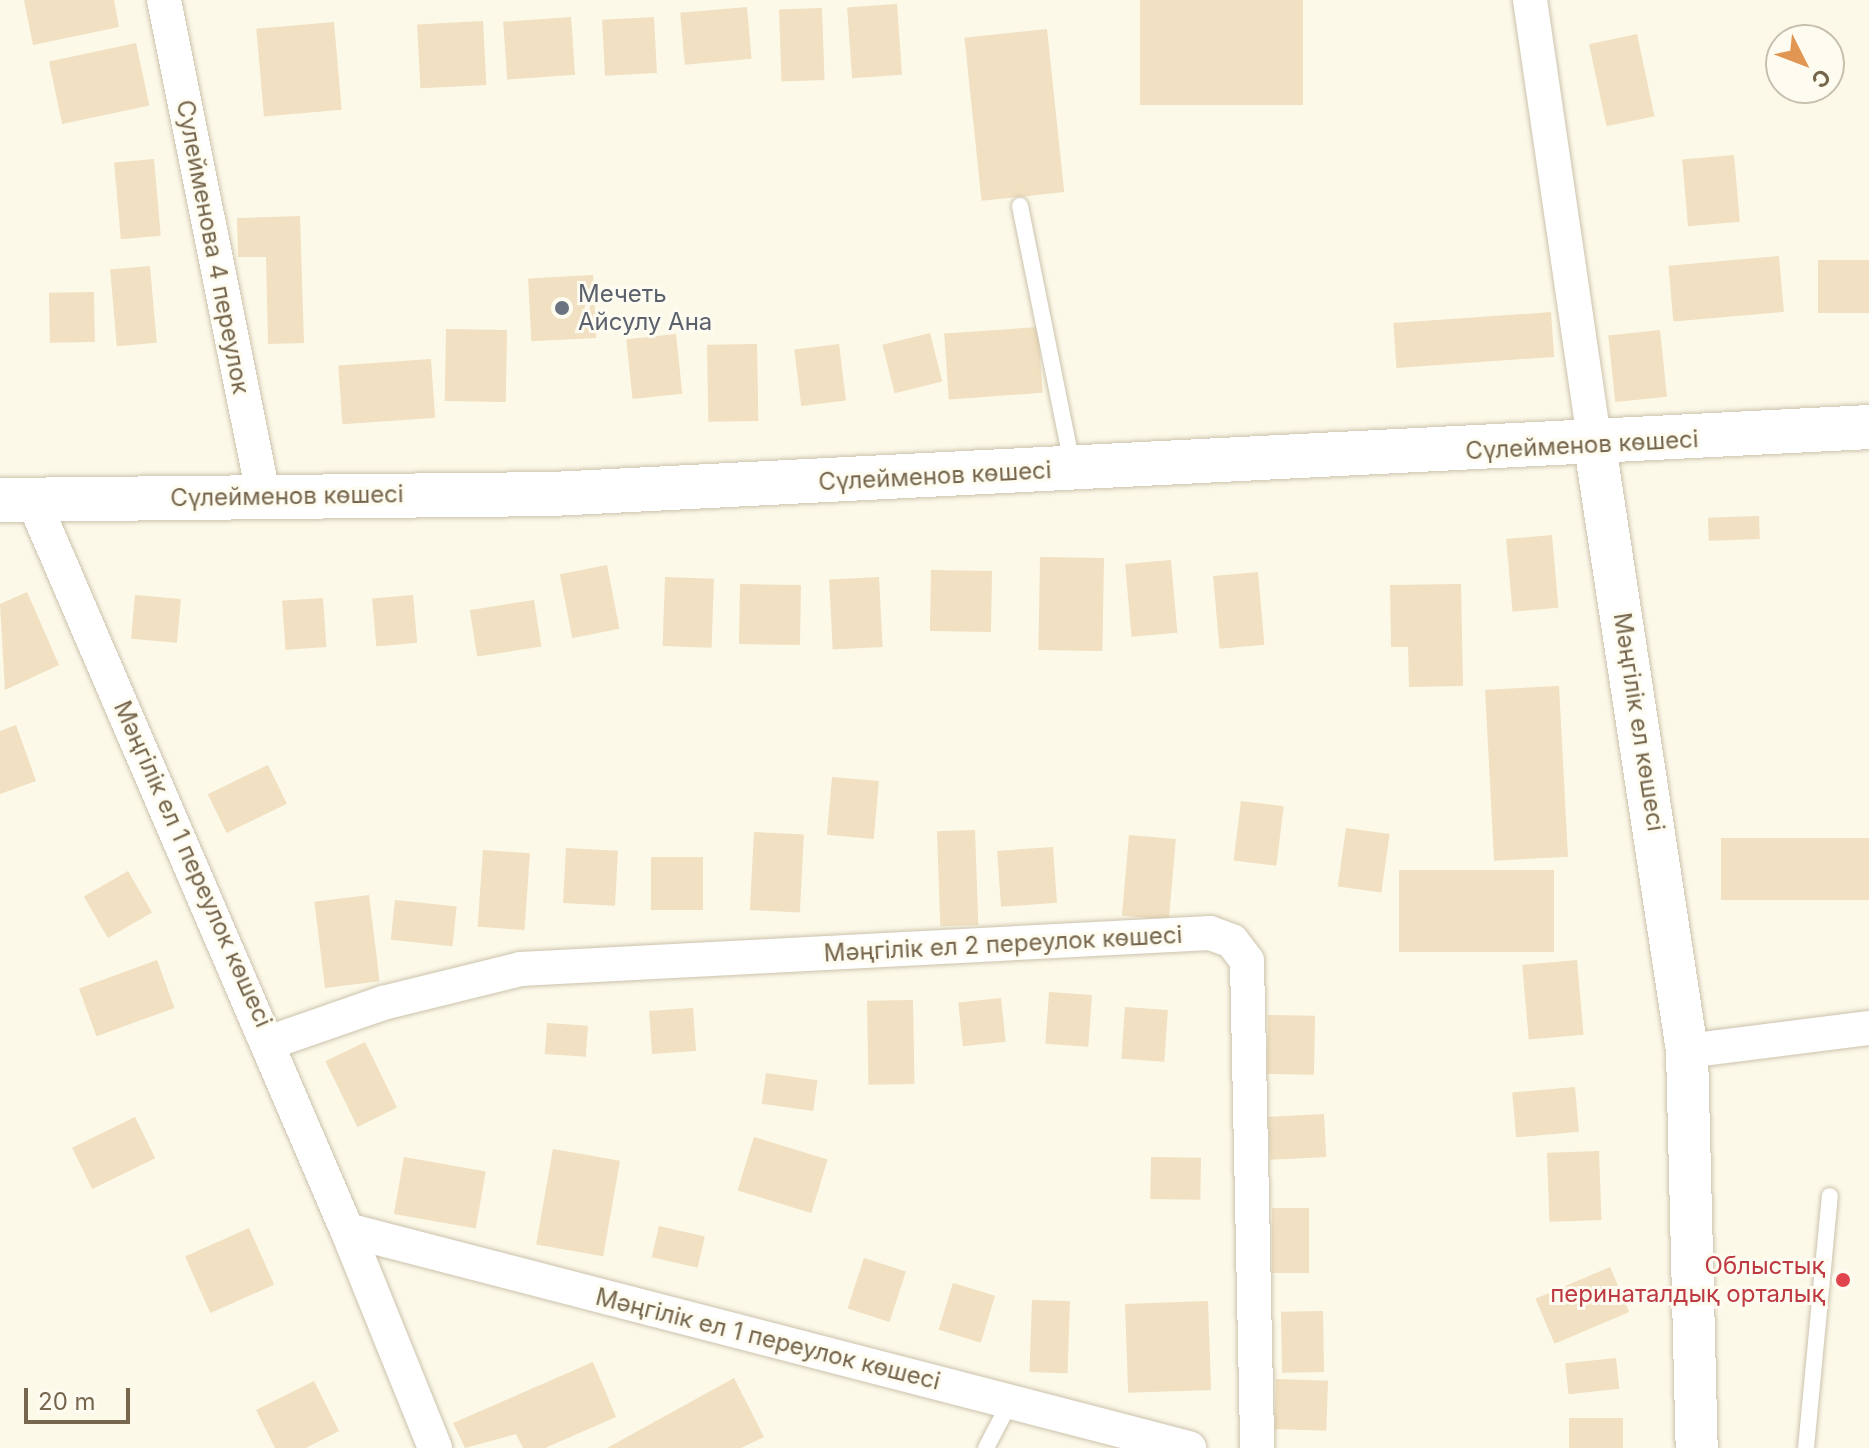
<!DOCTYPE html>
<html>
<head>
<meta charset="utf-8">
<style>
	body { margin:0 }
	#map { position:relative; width:1869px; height:1448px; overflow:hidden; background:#fcf9e9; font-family:Inter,sans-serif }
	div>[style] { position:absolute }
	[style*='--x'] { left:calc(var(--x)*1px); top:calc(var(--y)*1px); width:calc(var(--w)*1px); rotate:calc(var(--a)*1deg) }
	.building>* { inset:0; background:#f1e0c1; transform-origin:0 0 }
	.roads { filter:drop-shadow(0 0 2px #ccc2ac) drop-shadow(0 0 2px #ccc2ac) }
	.service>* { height:16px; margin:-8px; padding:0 8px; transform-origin:8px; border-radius:8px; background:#fff }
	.minor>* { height:34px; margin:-17px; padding:0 17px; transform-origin:17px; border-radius:17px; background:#fff }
	.tertiary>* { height:42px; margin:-21px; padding:0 21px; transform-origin:21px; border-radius:21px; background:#fff }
	.secondary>* { height:44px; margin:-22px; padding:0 22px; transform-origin:22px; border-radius:22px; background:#fff }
	.dots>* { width:22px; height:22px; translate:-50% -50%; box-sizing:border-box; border:4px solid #fefcf0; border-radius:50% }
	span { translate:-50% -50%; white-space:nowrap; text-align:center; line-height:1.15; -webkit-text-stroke:6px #fefcf0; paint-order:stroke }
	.street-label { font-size:24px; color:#76664d }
	.worship-label { font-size:24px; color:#5b616d }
	.left { translate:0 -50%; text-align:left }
	.health-label { font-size:24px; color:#be3a42 }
	.right { translate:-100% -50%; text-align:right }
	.north { position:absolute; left:1765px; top:24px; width:80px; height:80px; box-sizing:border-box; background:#fefcf0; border:2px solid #c8c0af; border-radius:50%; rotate:132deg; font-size:22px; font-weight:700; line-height:32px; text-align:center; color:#76664d }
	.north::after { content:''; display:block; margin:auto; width:28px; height:36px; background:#e19653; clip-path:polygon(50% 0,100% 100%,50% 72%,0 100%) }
	.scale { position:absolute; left:24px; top:1388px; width:106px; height:36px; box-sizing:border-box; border:4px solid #76664d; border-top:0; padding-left:10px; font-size:24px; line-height:28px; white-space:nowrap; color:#76664d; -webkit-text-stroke:6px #fefcf0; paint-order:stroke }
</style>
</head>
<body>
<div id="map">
	<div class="building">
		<div style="clip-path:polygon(24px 0,114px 0,119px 27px,33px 45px)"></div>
		<div style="left:1140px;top:0;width:163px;height:105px"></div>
		<div style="left:897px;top:4px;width:71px;height:50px;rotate:86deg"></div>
		<div style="left:747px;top:7px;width:52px;height:67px;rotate:85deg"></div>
		<div style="left:822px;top:8px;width:72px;height:43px;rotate:88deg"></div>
		<div style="left:571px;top:17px;width:58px;height:68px;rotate:86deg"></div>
		<div style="left:654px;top:17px;width:56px;height:52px;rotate:87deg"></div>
		<div style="left:483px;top:21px;width:64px;height:66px;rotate:87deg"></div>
		<div style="left:334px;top:22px;width:88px;height:78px;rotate:85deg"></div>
		<div style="left:1047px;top:29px;width:164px;height:83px;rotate:84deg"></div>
		<div style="left:1637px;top:34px;width:84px;height:49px;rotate:78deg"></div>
		<div style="left:136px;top:43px;width:64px;height:89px;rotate:78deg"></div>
		<div style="left:1734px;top:155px;width:67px;height:52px;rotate:85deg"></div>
		<div style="left:154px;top:159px;width:77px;height:40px;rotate:85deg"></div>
		<div style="clip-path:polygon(300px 216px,304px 343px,268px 344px,266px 257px,238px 257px,237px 218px)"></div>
		<div style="left:1779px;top:256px;width:56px;height:111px;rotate:85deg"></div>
		<div style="left:1818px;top:260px;width:51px;height:53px"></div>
		<div style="left:150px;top:266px;width:77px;height:40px;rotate:85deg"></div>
		<div style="left:593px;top:275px;width:63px;height:65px;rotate:87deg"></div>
		<div style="left:94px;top:292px;width:50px;height:45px;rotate:89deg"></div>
		<div style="left:1551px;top:312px;width:45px;height:158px;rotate:86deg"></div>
		<div style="left:1038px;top:327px;width:66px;height:94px;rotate:86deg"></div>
		<div style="left:446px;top:329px;width:61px;height:72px;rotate:1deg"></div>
		<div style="left:1660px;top:330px;width:67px;height:52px;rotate:84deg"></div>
		<div style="left:930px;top:333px;width:50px;height:49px;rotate:76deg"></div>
		<div style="left:676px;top:334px;width:60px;height:50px;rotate:84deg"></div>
		<div style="left:757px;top:344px;width:77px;height:50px;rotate:89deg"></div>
		<div style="left:839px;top:344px;width:57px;height:45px;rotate:83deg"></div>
		<div style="left:431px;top:359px;width:59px;height:93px;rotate:86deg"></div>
		<div style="left:1759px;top:516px;width:23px;height:51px;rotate:88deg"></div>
		<div style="left:1552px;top:535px;width:73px;height:46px;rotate:85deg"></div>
		<div style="left:1040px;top:557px;width:64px;height:93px;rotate:1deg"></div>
		<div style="left:1171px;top:560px;width:73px;height:46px;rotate:85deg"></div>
		<div style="left:607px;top:565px;width:65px;height:48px;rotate:79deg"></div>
		<div style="left:931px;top:570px;width:61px;height:61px;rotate:1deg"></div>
		<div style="left:1258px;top:572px;width:73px;height:45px;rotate:85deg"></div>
		<div style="left:665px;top:577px;width:49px;height:69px;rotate:2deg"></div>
		<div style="left:879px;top:577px;width:70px;height:50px;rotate:87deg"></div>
		<div style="left:740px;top:584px;width:61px;height:60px;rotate:1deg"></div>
		<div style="clip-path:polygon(1461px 584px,1463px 686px,1409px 687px,1408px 647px,1391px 647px,1390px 585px)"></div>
		<div style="clip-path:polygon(27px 592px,59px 665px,5px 690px,0 604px)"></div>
		<div style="left:135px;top:595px;width:46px;height:44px;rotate:5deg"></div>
		<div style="left:413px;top:595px;width:48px;height:41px;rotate:85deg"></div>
		<div style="left:323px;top:598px;width:49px;height:41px;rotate:86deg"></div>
		<div style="left:534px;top:600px;width:47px;height:65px;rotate:81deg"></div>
		<div style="left:1559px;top:686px;width:171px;height:74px;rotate:87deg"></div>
		<div style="clip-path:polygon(16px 725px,36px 781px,0 794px,0 731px)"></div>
		<div style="left:268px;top:765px;width:43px;height:67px;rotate:64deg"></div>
		<div style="left:832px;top:777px;width:47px;height:58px;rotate:5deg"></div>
		<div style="left:1241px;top:801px;width:43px;height:60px;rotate:7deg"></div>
		<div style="left:1346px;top:828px;width:44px;height:59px;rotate:8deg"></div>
		<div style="left:975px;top:830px;width:95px;height:38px;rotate:88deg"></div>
		<div style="left:754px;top:832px;width:50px;height:78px;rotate:3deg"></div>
		<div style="left:1129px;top:835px;width:47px;height:81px;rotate:5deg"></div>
		<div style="left:1869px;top:838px;width:62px;height:148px;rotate:90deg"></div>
		<div style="left:1053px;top:847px;width:56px;height:56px;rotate:86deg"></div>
		<div style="left:566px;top:848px;width:52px;height:55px;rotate:3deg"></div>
		<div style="left:483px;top:850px;width:47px;height:77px;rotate:4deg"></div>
		<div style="left:651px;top:857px;width:52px;height:53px"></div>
		<div style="left:1399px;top:870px;width:155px;height:82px"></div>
		<div style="left:128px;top:871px;width:48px;height:51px;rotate:60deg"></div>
		<div style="left:369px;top:895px;width:87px;height:55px;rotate:83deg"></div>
		<div style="left:395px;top:900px;width:62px;height:40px;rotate:6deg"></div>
		<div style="left:157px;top:960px;width:51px;height:83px;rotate:70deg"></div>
		<div style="left:1577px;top:960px;width:75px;height:55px;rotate:85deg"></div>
		<div style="left:1049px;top:992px;width:43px;height:52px;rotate:4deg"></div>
		<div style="left:1001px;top:998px;width:44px;height:43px;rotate:84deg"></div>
		<div style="left:913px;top:1000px;width:84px;height:46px;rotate:89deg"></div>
		<div style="left:1125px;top:1007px;width:43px;height:52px;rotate:4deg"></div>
		<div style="left:693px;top:1008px;width:43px;height:44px;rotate:86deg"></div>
		<div style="left:1268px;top:1015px;width:47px;height:59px;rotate:1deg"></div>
		<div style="left:547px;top:1023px;width:41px;height:31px;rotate:4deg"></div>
		<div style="left:365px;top:1042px;width:73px;height:44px;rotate:64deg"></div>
		<div style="left:766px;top:1073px;width:52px;height:31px;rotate:8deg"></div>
		<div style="left:1575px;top:1087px;width:45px;height:63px;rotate:85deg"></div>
		<div style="left:1324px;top:1114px;width:43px;height:56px;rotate:87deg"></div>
		<div style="left:135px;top:1117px;width:46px;height:70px;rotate:64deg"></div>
		<div style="left:754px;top:1137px;width:77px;height:56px;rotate:17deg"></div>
		<div style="left:553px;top:1149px;width:68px;height:97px;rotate:10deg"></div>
		<div style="left:1599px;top:1151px;width:69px;height:52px;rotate:88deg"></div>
		<div style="left:404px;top:1157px;width:83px;height:58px;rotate:10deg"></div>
		<div style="left:1151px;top:1157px;width:50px;height:42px;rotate:1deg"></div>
		<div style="left:1272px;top:1208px;width:37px;height:65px"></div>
		<div style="left:659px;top:1226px;width:47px;height:32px;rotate:13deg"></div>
		<div style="left:249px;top:1228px;width:62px;height:70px;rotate:66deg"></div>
		<div style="left:864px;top:1258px;width:44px;height:53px;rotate:18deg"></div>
		<div style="left:1610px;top:1267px;width:49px;height:81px;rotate:67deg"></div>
		<div style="left:953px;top:1283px;width:44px;height:49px;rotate:17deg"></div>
		<div style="left:1032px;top:1300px;width:38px;height:72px;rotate:2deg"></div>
		<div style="left:1208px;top:1301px;width:89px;height:83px;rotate:88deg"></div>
		<div style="left:1323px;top:1311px;width:61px;height:42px;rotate:89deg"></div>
		<div style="left:1616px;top:1358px;width:31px;height:51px;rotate:84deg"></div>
		<div style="clip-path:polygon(593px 1362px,616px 1417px,545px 1448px,523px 1448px,516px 1434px,465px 1448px,453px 1423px)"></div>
		<div style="clip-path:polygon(734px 1378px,764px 1437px,741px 1448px,607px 1448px)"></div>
		<div style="left:1276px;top:1379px;width:52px;height:50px;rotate:2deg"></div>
		<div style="clip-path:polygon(314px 1381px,339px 1431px,306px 1448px,275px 1448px,256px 1410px)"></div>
		<div style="left:1569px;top:1418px;width:54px;height:30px"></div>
	</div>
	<div class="roads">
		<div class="service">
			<div style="--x:1020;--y:206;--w:264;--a:78.6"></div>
			<div style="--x:986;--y:1448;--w:52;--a:-62.4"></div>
			<div style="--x:1806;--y:1448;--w:253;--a:-84.6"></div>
		</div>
		<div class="minor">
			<div style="--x:164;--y:0;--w:504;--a:78.67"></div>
			<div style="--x:1530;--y:0;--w:451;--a:81.7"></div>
			<div style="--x:33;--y:500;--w:795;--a:66.73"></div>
			<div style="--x:347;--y:1230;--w:870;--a:14.52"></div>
			<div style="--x:271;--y:1042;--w:119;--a:-19.2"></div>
			<div style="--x:383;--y:1003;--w:141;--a:-13.9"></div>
			<div style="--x:520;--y:969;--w:691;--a:-2.99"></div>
			<div style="--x:1210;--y:933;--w:23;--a:20"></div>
			<div style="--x:1232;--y:941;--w:25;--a:53"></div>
			<div style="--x:1247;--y:961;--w:487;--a:88.8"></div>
			<div style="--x:1687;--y:1051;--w:183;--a:-7.2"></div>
			<div style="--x:347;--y:1230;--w:235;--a:68"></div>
		</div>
		<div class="tertiary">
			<div style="--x:1595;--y:446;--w:612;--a:81.35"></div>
			<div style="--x:1687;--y:1051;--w:397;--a:88.6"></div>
		</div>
		<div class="secondary">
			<div style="--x:0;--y:500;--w:552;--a:-0.62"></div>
			<div style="--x:552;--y:494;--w:1319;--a:-2.91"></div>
		</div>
	</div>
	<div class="dots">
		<div style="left:562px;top:308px;background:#6b7280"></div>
		<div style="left:1843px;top:1280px;background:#e0444e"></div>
	</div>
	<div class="street-label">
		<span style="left:213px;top:247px;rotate:79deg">Сулейменова 4 переулок</span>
		<span style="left:1582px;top:445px;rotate:-3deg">Сүлейменов көшесі</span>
		<span style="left:935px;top:476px;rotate:-3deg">Сүлейменов көшесі</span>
		<span style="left:287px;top:496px;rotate:-1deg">Сүлейменов көшесі</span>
		<span style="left:1639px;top:722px;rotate:81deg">Мәңгілік ел көшесі</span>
		<span style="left:193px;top:864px;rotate:66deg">Мәңгілік ел 1 переулок көшесі</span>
		<span style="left:1003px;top:944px;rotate:-3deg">Мәңгілік ел 2 переулок көшесі</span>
		<span style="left:768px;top:1339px;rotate:14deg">Мәңгілік ел 1 переулок көшесі</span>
	</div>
	<div class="worship-label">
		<span class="left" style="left:578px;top:308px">Мечеть<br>Айсулу Ана</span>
	</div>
	<div class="health-label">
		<span class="right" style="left:1825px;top:1280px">Облыстық<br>перинаталдық орталық</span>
	</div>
	<div class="north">С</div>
	<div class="scale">20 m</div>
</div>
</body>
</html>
